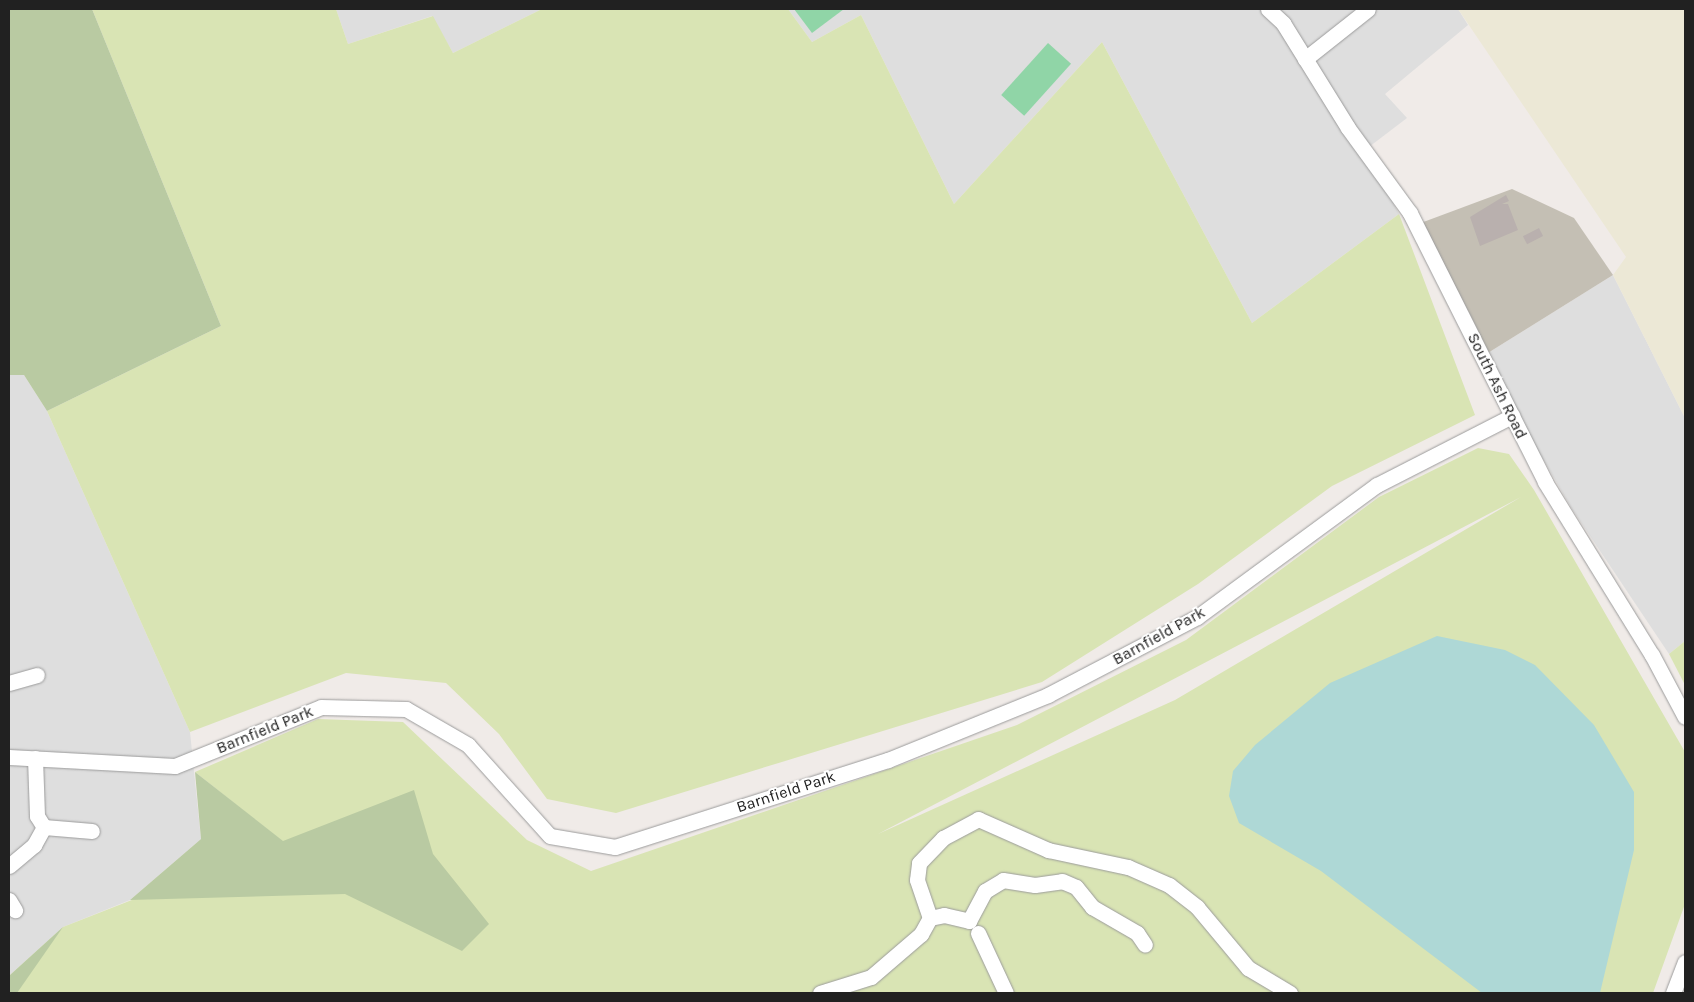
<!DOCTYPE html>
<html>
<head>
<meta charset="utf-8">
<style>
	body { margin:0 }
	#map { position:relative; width:1694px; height:1002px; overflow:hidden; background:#f0ebe8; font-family:Karla,sans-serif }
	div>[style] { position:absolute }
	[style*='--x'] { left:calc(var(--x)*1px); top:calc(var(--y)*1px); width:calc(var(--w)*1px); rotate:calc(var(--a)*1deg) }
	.residential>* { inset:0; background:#dedede }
	.construction>* { inset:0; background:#c4bfb4 }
	.farmland>* { inset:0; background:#ece8d6 }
	.grass>* { inset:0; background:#d9e4b4 }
	.forest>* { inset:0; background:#b9caa2 }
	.pitch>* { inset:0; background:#90d5a7; transform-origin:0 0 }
	.water>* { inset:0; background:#aed8d6 }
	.building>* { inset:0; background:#b9b0ae; transform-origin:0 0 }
	.roads { filter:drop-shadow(0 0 1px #9b9b9b) drop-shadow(0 0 1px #9b9b9b) }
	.minor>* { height:15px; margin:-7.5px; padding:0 7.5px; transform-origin:7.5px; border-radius:7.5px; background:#fff }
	span { translate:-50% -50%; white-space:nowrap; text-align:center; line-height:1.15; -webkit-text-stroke:4px #fff; paint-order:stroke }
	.street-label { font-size:16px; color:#212121 }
	.frame { position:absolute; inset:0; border:10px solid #212121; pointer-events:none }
</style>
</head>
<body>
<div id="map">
	<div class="residential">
		<div style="clip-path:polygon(336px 9px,542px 9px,453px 53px,432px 16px,348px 44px)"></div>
		<div style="clip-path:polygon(788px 9px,1458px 9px,1468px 25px,1385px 94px,1407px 118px,1365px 150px,1399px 214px,1252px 323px,1102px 42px,954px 204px,861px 15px,812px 42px)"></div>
		<div style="clip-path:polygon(1613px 275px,1685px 418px,1685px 641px,1669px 654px,1572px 509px,1483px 356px)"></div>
		<div style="clip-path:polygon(9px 375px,24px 375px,47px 411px,190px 732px,201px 839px,130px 900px,63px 927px,9px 976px)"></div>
	</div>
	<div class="construction">
		<div style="clip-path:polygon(1512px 189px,1574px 218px,1613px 275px,1483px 356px,1418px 224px)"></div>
	</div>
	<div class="farmland">
		<div style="clip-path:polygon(1458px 9px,1685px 9px,1685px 418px,1613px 275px,1626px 257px)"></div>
	</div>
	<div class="grass">
		<div style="clip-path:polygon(92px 9px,336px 9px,348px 44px,433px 16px,453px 53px,542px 9px,788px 9px,812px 42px,861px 15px,954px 204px,1102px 42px,1252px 323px,1399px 214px,1475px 415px,1332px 486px,1198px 584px,1042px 682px,616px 813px,547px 799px,499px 734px,446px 683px,346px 673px,190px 732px,47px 411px,221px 326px)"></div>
		<div style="clip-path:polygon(evenodd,1478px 448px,1509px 454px,1534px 490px,1685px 752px,1685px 904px,1653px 993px,9px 993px,9px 976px,63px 927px,282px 841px,195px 772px,318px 719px,403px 722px,527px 840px,591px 871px,1017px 725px,1186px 640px,1379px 497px,1478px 448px,1521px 497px,1175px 700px,878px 834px,1521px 497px)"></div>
		<div style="clip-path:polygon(1685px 641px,1685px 685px,1669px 654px)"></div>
	</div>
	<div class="forest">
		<div style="clip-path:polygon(9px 9px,92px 9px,221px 326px,47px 411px,24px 375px,9px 375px)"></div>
		<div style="clip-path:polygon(195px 772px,283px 841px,414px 790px,433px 854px,489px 924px,462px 951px,345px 894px,130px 900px,201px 839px)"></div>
		<div style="clip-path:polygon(63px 927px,17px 993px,9px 993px,9px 976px)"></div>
	</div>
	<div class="pitch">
		<div style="clip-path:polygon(794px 9px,844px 9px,812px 33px)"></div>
		<div style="left:1048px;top:43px;width:31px;height:70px;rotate:42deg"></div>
	</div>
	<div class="water">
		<div style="clip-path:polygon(1437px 636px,1505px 650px,1535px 665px,1594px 725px,1634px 792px,1634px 850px,1600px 993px,1482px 993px,1321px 871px,1239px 823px,1229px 796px,1233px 771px,1255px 745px,1330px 683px)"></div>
	</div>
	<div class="building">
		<div style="clip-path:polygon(1506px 195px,1509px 201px,1502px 204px,1508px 204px,1518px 230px,1480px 246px,1470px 217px)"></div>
		<div style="left:1539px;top:228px;width:9px;height:18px;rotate:63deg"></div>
	</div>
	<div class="roads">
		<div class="minor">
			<div style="--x:1268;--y:9;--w:21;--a:43"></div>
			<div style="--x:1283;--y:23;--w:123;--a:58.2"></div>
			<div style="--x:1348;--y:128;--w:105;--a:53.9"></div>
			<div style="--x:1410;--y:213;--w:301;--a:63.3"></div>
			<div style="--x:1545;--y:482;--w:203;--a:58.3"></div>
			<div style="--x:1652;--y:655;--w:70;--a:62"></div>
			<div style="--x:1305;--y:59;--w:80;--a:-38.4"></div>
			<div style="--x:9;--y:683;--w:29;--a:-16"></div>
			<div style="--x:9;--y:757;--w:166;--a:3.1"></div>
			<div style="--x:175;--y:766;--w:157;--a:-22"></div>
			<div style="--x:321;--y:707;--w:85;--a:1.3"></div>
			<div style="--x:406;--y:709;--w:72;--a:30.1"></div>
			<div style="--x:468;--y:745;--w:122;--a:48"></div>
			<div style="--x:550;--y:836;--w:66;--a:9.6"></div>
			<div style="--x:615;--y:847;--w:287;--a:-17.7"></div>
			<div style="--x:888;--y:760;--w:173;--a:-22.1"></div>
			<div style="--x:1048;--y:695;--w:168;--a:-27.6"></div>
			<div style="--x:1197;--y:617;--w:223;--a:-36.3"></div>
			<div style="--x:1377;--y:485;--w:152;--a:-27.1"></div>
			<div style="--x:35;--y:758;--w:58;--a:88"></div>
			<div style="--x:37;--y:816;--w:13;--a:58"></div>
			<div style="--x:44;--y:827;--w:48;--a:4.8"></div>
			<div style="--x:9;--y:866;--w:33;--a:-40"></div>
			<div style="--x:34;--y:845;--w:21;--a:-61"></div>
			<div style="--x:9;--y:900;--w:12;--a:59"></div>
			<div style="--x:930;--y:918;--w:14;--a:-12"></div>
			<div style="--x:944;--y:915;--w:26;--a:13"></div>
			<div style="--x:969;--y:921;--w:34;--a:-62"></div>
			<div style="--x:985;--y:891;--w:21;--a:-31"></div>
			<div style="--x:1003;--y:880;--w:32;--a:9"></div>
			<div style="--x:1035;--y:885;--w:27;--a:-8"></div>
			<div style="--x:1062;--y:881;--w:15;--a:23"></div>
			<div style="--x:1076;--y:887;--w:26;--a:51"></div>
			<div style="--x:1092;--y:907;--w:52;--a:30"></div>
			<div style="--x:1137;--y:933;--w:14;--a:56"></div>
			<div style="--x:978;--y:933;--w:66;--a:65"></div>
			<div style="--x:820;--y:993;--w:53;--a:-17.4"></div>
			<div style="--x:871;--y:977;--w:66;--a:-40.7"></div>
			<div style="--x:921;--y:934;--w:18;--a:-61"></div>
			<div style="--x:930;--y:918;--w:40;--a:-108.9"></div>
			<div style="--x:917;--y:880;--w:17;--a:-83"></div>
			<div style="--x:919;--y:863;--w:35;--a:-46"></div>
			<div style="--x:943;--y:838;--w:40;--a:-28"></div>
			<div style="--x:978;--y:819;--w:77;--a:23.9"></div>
			<div style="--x:1048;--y:850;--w:82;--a:12"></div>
			<div style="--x:1128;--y:867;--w:45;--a:23.7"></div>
			<div style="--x:1169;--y:885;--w:36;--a:38"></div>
			<div style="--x:1197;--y:907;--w:80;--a:50.1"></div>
			<div style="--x:1248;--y:968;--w:49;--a:30.8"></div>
			<div style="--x:1673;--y:993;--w:33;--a:-69"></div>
		</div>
	</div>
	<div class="street-label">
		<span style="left:1497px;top:386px;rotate:64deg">South Ash Road</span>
		<span style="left:1159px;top:636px;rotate:-29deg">Barnfield Park</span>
		<span style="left:265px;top:730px;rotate:-22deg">Barnfield Park</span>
		<span style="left:786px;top:792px;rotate:-18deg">Barnfield Park</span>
	</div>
	<div class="frame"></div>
</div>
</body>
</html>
